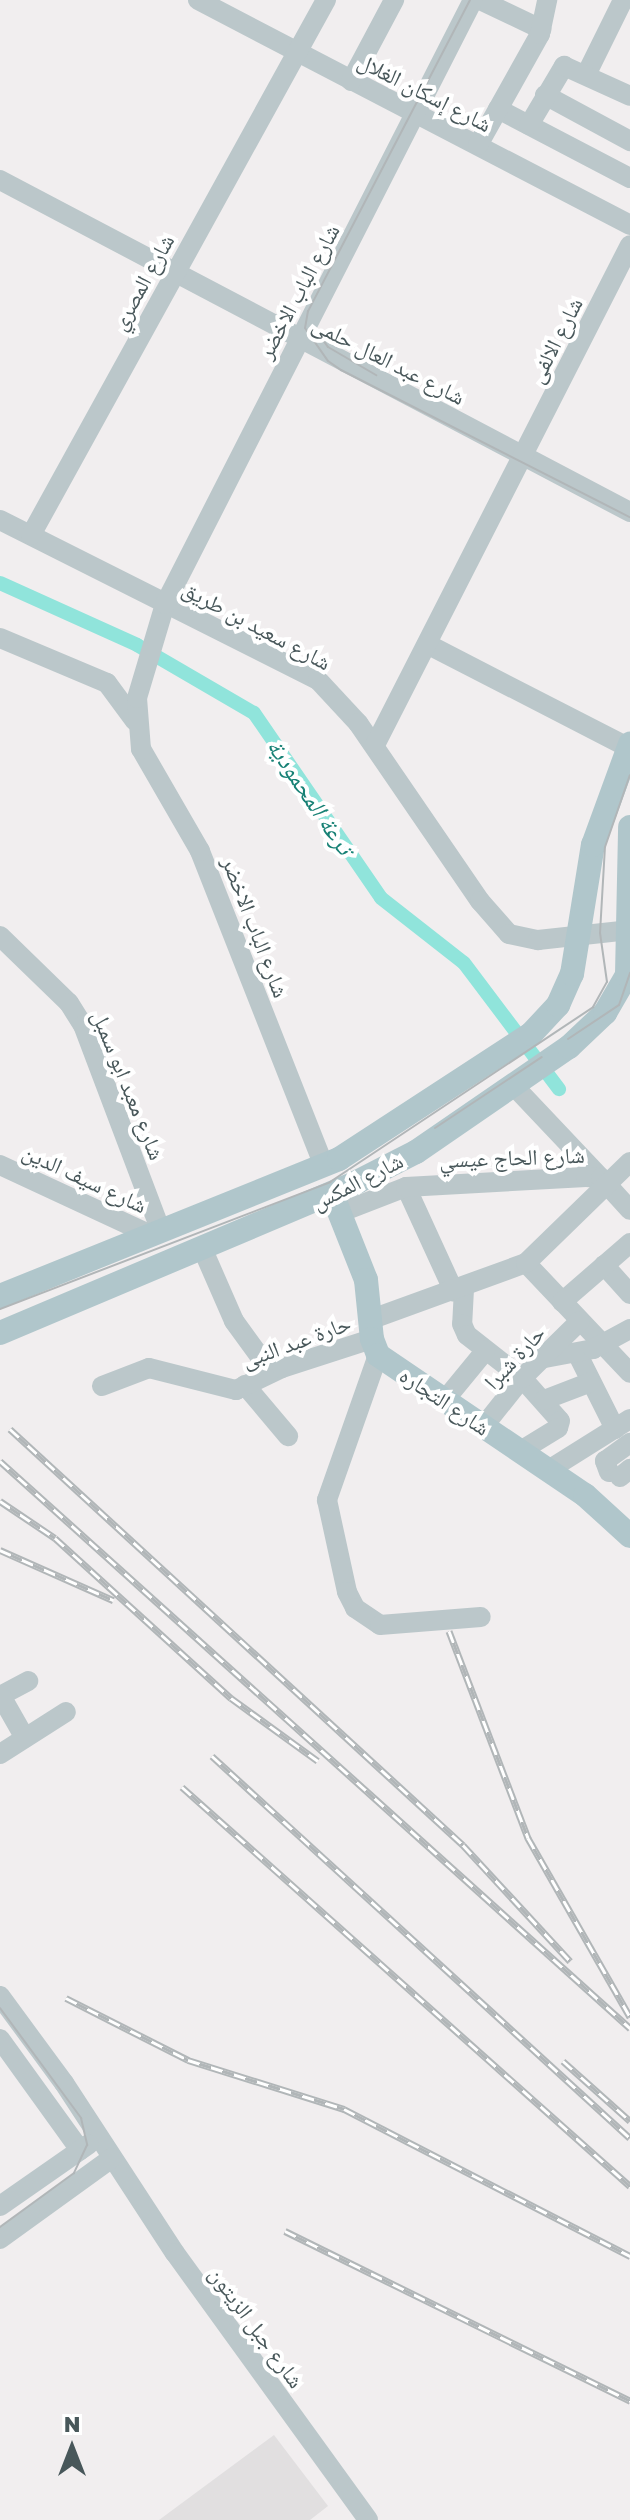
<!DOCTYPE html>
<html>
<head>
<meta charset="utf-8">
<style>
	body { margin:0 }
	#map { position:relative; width:630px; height:2520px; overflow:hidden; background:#f1eeef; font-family:"Golos Text","Noto Naskh Arabic",sans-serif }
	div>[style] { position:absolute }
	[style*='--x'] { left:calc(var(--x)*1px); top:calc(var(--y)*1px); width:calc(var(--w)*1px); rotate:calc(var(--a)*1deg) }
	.education>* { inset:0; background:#e1dfe0 }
	.canal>* { height:14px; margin:-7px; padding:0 7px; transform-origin:7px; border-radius:7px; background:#90e4db }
	.minor>* { height:20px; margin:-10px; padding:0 10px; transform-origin:10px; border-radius:10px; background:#bbc7ca }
	.major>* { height:24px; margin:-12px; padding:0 12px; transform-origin:12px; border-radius:12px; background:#b0c6cb }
	.tram>* { height:2px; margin:-1px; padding:0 1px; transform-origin:1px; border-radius:1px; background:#b1b6b8 }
	.rail>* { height:7px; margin-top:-3.5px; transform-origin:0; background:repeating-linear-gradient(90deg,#fff 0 12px,#b1b6b8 0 24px); box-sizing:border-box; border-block:2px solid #b1b6b8 }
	span { translate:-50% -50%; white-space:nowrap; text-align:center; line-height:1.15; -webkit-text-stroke:8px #fff; paint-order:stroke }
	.street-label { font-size:22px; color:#48575a }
	.water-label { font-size:24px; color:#178175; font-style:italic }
	.north { position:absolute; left:32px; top:2408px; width:80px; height:80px; -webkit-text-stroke:6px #fff; paint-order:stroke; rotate:0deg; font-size:22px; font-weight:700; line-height:32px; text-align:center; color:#48575a }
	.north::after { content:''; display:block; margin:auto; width:28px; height:36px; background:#48575a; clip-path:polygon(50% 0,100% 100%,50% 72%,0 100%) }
</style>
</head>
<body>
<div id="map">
	<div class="education">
		<div style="clip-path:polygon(274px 2435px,328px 2506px,310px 2520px,159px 2520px)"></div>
	</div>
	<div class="canal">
		<div style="--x:0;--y:583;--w:150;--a:24.3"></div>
		<div style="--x:137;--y:645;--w:135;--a:30.2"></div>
		<div style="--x:254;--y:713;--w:224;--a:55.5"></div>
		<div style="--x:381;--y:898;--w:105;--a:38.1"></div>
		<div style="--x:464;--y:963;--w:158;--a:53"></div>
	</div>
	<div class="minor">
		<div style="--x:198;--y:0;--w:487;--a:27.5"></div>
		<div style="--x:480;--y:0;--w:68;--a:25.4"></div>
		<div style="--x:586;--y:75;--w:84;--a:-63.7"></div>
		<div style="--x:351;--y:81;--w:92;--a:-62"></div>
		<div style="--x:545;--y:95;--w:97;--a:28.4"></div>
		<div style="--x:498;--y:109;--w:149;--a:27.6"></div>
		<div style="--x:529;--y:125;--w:69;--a:-59.3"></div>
		<div style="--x:564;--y:66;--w:72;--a:24.4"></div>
		<div style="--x:478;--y:145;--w:127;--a:-60.8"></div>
		<div style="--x:540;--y:34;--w:35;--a:-78"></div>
		<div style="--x:0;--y:180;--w:712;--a:27.79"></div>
		<div style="--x:0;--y:520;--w:356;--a:26.7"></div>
		<div style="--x:318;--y:680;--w:59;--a:47.1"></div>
		<div style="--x:358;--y:723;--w:216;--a:55.6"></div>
		<div style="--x:480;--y:901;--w:44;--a:48.7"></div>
		<div style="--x:509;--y:934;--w:30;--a:12"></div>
		<div style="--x:538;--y:940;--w:93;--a:-6.2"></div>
		<div style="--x:31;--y:535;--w:611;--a:-61.13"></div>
		<div style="--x:0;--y:638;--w:116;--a:22.8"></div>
		<div style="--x:107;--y:683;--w:47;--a:53.6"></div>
		<div style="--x:427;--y:644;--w:227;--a:27.2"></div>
		<div style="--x:375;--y:745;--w:561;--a:-62.98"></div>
		<div style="--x:0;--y:936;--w:96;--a:44.2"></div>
		<div style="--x:69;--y:1003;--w:26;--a:58"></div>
		<div style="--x:83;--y:1025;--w:220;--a:69.3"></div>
		<div style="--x:513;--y:1085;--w:128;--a:46.6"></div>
		<div style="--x:0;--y:1165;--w:166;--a:24.9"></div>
		<div style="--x:324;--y:1166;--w:339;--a:-111.5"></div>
		<div style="--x:200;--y:851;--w:118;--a:-120"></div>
		<div style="--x:141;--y:749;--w:51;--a:-94.5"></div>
		<div style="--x:137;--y:698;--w:98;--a:-73.4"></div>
		<div style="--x:165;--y:604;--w:678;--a:-62.98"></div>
		<div style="--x:406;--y:1187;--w:115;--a:65.4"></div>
		<div style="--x:339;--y:1213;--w:72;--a:-21.2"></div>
		<div style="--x:406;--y:1187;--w:180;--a:-3.2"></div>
		<div style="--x:586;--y:1177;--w:15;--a:4"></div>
		<div style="--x:601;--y:1178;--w:43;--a:47.8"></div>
		<div style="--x:203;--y:1250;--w:77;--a:66.4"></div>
		<div style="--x:234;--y:1321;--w:63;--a:54"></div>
		<div style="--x:526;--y:1263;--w:151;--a:46.6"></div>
		<div style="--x:604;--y:1265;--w:39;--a:48"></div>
		<div style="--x:464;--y:1289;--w:35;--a:93"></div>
		<div style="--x:462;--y:1324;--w:12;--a:66"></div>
		<div style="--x:467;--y:1335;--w:70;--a:38"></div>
		<div style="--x:522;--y:1378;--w:57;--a:48.5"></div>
		<div style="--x:560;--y:1421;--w:7;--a:106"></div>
		<div style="--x:558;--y:1428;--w:46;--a:148.4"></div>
		<div style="--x:562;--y:1302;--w:90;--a:-40.9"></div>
		<div style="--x:372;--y:1319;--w:164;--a:-20"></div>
		<div style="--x:526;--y:1263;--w:145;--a:-44.2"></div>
		<div style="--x:577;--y:1353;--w:85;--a:63.4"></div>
		<div style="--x:378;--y:1355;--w:154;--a:109.4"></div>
		<div style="--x:327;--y:1500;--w:94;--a:77.7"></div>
		<div style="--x:347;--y:1592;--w:18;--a:63"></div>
		<div style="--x:355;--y:1608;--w:30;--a:34"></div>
		<div style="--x:380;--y:1625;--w:101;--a:-4.5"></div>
		<div style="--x:545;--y:1358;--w:49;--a:-10.6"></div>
		<div style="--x:593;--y:1349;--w:42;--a:-28.4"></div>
		<div style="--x:245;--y:1385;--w:67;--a:49.9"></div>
		<div style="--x:102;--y:1386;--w:50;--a:-21"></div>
		<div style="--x:149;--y:1368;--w:90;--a:14.2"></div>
		<div style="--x:236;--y:1390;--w:51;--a:-25.6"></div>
		<div style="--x:282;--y:1368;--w:95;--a:-17.9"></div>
		<div style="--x:544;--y:1400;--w:50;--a:-21"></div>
		<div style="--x:444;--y:1401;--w:65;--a:-50.6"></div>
		<div style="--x:483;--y:1427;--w:63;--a:-51.5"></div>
		<div style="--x:522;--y:1378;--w:81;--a:-44.5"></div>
		<div style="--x:547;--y:1471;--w:98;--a:-32.1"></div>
		<div style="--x:609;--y:1472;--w:12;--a:-110"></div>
		<div style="--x:605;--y:1461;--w:31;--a:-36"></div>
		<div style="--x:620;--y:1477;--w:13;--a:-39"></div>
		<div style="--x:0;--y:1696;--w:32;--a:-28"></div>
		<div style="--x:1;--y:1696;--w:48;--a:60.3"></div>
		<div style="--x:0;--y:1754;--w:78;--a:-32.5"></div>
		<div style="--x:0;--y:1996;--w:108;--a:53.7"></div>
		<div style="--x:64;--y:2083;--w:203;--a:56.9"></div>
		<div style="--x:175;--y:2253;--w:329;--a:54.1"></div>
		<div style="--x:0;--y:2039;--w:137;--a:54.2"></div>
		<div style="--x:0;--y:2206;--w:108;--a:-34.9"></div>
		<div style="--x:0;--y:2239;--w:138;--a:-35.9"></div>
	</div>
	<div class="major">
		<div style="--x:332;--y:1194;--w:92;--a:68.4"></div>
		<div style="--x:366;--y:1280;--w:59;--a:84.2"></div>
		<div style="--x:372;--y:1339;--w:17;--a:69"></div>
		<div style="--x:378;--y:1355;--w:250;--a:34.1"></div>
		<div style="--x:585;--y:1495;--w:61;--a:42.3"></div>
		<div style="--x:0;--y:1296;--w:366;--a:-22"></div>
		<div style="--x:339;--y:1159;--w:229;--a:-33.1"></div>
		<div style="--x:531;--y:1034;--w:40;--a:-47"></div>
		<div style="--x:558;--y:1005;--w:34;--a:-66"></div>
		<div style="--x:572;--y:974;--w:131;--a:-80.8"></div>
		<div style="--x:593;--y:845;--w:108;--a:-69.9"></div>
		<div style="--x:0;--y:1333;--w:388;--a:-22.9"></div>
		<div style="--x:357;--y:1182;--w:66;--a:-27"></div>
		<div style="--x:416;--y:1152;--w:186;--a:-34.5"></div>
		<div style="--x:569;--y:1047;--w:50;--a:-43.4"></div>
		<div style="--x:605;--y:1013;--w:44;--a:-59.9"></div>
		<div style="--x:627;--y:975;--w:148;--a:-88.8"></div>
	</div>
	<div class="tram">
		<div style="--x:470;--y:0;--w:351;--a:117.5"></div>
		<div style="--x:308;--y:311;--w:17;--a:100"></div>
		<div style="--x:305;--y:328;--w:40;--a:55.1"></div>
		<div style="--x:328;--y:361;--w:16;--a:35"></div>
		<div style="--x:341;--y:370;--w:324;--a:27"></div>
		<div style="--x:321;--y:337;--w:12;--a:55"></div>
		<div style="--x:328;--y:347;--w:56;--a:30.3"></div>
		<div style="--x:568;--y:1039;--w:61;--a:-33.7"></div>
		<div style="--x:619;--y:1005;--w:34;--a:-71"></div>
		<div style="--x:435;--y:1128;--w:128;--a:-33.6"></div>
		<div style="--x:0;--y:1309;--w:354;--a:-21"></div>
		<div style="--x:330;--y:1182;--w:316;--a:-33.6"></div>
		<div style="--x:593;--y:1007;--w:29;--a:-61"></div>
		<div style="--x:607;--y:982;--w:49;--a:-98.1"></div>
		<div style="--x:600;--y:933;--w:86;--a:-86.7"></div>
		<div style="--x:605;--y:847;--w:76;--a:-70.9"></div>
		<div style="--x:0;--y:2008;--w:137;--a:53.6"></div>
		<div style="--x:81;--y:2118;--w:28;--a:77"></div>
		<div style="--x:87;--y:2145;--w:31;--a:115"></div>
		<div style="--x:74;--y:2173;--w:92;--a:143.9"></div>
	</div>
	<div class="rail">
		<div style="--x:10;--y:1429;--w:615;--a:42.56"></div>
		<div style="--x:463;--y:1845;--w:158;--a:47.3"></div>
		<div style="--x:0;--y:1461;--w:848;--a:41.99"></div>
		<div style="--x:0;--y:1501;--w:66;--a:33.9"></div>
		<div style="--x:55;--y:1538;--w:238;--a:42.3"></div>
		<div style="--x:231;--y:1698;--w:107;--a:35.9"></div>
		<div style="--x:0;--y:1550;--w:124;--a:23.9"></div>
		<div style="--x:449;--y:1631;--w:222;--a:69.1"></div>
		<div style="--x:528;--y:1838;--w:206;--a:60.3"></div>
		<div style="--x:212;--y:1756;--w:566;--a:42.42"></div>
		<div style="--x:182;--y:1787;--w:600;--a:41.69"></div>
		<div style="--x:66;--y:1998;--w:137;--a:26.9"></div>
		<div style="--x:188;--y:2060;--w:164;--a:17.4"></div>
		<div style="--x:344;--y:2109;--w:322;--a:27.2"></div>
		<div style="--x:563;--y:2061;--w:90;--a:41.8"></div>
		<div style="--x:285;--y:2231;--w:385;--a:26.2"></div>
	</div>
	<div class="street-label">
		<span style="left:425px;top:92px;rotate:27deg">شارع إسكان الغلال</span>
		<span style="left:142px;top:282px;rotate:-61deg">شارع المصري</span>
		<span style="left:298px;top:291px;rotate:-62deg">شارع الباب الاخضر</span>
		<span style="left:555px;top:340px;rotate:-63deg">شارع الالفى</span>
		<span style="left:389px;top:360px;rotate:27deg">شارع عبد العال حلمى</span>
		<span style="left:257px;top:625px;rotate:28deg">شارع سعيد بن طريق</span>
		<span style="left:256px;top:927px;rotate:69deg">شارع الباب الاخضر</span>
		<span style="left:129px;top:1085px;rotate:68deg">شارع معبد ابو سمبل</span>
		<span style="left:512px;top:1157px;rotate:-2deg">شارع الحاج عيسي</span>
		<span style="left:85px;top:1178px;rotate:25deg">شارع سيف الدين</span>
		<span style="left:357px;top:1181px;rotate:-27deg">شارع المكس</span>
		<span style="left:296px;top:1341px;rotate:-20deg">حارة عبد النبى</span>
		<span style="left:514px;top:1357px;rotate:-47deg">حارة شبرا</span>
		<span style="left:445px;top:1401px;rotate:34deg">شارع التجاره</span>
		<span style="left:257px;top:2327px;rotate:54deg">شارع جبل الزيتون</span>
	</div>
	<div class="water-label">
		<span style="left:311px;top:796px;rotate:56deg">ترعة المحمودية</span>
	</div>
	<div class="north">N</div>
</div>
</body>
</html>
